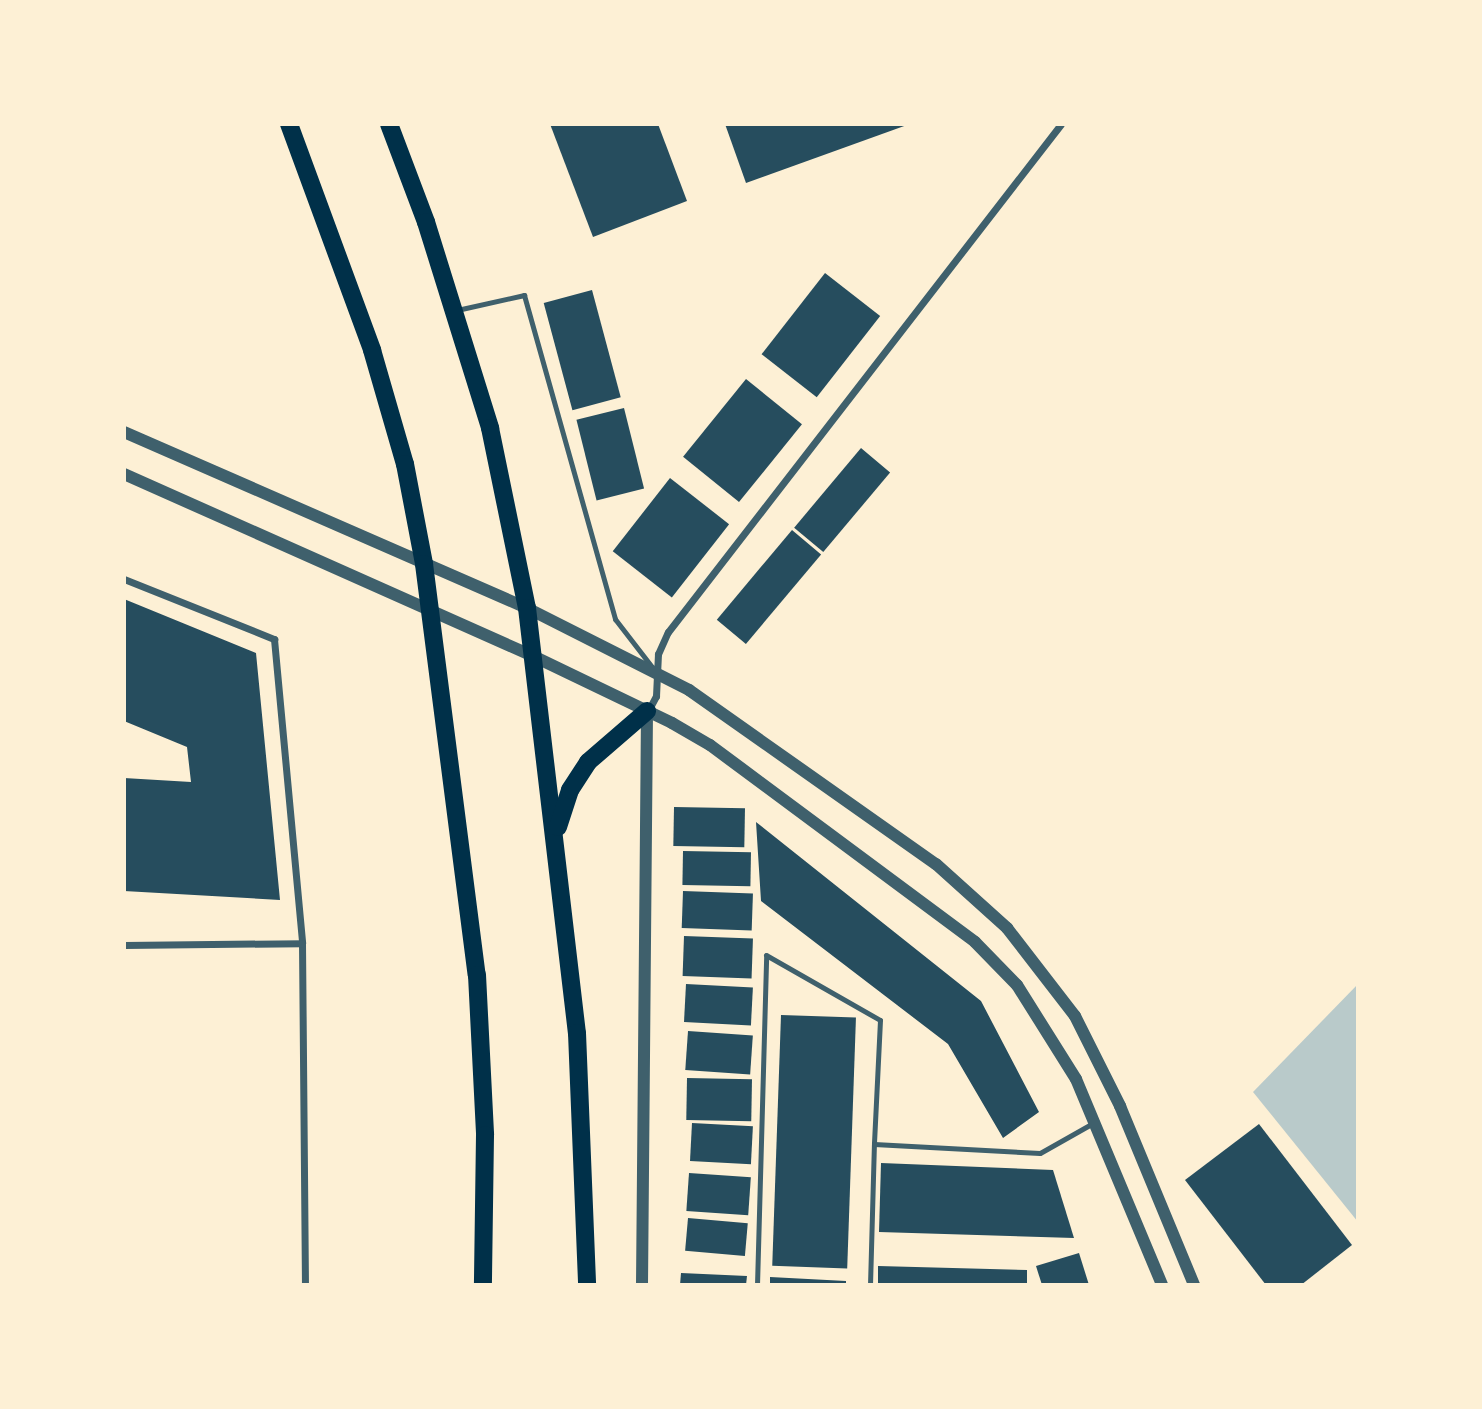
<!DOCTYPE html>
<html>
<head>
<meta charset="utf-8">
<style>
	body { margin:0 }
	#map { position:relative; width:1482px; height:1409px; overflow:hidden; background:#fdf0d5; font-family:"Golos Text",sans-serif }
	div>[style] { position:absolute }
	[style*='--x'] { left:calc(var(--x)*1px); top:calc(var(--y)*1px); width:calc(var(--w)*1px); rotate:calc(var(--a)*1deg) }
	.green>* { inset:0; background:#b9caca }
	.building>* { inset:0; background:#264d5e; transform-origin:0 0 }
	.service>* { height:5px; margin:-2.5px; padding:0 2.5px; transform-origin:2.5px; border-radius:2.5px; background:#3f606c }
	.minor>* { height:7px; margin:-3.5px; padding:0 3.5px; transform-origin:3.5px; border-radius:3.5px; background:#3f606c }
	.tertiary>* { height:12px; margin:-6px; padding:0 6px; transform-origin:6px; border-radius:6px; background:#3f606c }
	.primary>* { height:18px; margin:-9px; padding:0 9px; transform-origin:9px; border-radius:9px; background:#003049 }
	span { translate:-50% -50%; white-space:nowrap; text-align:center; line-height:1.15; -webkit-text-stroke:5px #fdf0d5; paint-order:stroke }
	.frame { position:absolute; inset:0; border:126px solid #fdf0d5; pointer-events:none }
</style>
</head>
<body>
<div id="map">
	<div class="green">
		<div style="clip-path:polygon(1358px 984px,1358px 1222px,1253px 1092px)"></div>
	</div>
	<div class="building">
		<div style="clip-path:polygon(550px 124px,658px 124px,687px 201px,593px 237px)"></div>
		<div style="clip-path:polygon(725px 124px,907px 124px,907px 125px,746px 183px)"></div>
		<div style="left:825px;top:273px;width:70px;height:103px;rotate:38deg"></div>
		<div style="left:592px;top:290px;width:111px;height:50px;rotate:75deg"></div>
		<div style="left:746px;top:379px;width:72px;height:100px;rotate:39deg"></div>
		<div style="left:624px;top:408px;width:83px;height:49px;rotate:76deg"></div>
		<div style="left:861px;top:448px;width:38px;height:104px;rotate:40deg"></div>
		<div style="left:670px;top:478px;width:75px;height:93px;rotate:38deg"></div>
		<div style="left:792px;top:530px;width:38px;height:117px;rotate:40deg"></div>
		<div style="clip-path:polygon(124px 599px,256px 653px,280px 900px,124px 891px,124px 778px,191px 782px,187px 747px,124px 721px)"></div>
		<div style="left:674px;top:807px;width:71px;height:39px;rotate:1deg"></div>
		<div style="clip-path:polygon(756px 822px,981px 1001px,1039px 1112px,1003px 1138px,948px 1044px,761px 901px)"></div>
		<div style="left:683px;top:851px;width:68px;height:34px;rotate:1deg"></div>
		<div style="left:683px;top:891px;width:70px;height:37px;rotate:2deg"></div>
		<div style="left:684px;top:936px;width:69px;height:40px;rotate:2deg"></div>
		<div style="left:686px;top:984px;width:67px;height:38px;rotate:3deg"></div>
		<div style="left:781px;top:1015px;width:75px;height:251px;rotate:2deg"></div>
		<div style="left:688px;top:1031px;width:65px;height:39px;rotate:4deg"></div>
		<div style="left:687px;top:1078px;width:65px;height:42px;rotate:1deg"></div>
		<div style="left:692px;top:1123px;width:61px;height:38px;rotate:3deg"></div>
		<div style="clip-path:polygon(1259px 1124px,1352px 1245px,1301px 1285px,1266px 1285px,1185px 1180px)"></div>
		<div style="clip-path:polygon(881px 1163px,1053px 1170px,1074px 1238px,879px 1232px)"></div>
		<div style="left:689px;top:1173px;width:62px;height:38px;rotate:4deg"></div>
		<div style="left:688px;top:1218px;width:60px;height:33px;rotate:5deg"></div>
		<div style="clip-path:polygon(1079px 1253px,1089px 1285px,1042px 1285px,1036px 1266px)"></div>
		<div style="clip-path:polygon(878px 1266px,1027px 1270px,1027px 1285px,878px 1285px)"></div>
		<div style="clip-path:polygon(681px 1273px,747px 1276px,746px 1285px,680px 1285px)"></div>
		<div style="clip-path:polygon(770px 1277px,846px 1281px,846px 1285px,770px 1285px)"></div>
	</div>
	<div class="service">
		<div style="--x:457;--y:310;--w:69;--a:-12.6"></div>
		<div style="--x:524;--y:295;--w:337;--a:74.3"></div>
		<div style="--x:615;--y:619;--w:61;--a:52.4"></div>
		<div style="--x:757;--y:1285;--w:330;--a:-88.4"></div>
		<div style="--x:766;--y:955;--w:131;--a:29.7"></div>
		<div style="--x:880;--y:1020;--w:124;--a:92.8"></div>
		<div style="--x:870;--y:1285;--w:141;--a:-88.4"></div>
		<div style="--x:874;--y:1144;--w:166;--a:3.1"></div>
		<div style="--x:1040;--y:1153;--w:61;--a:-29.5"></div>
	</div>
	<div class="minor">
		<div style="--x:124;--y:579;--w:162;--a:21.8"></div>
		<div style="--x:274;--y:639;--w:305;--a:84.7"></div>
		<div style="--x:302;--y:943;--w:342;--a:89.5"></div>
		<div style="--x:648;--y:711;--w:17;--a:-62"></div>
		<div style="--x:656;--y:696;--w:42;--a:-87.3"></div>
		<div style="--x:658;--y:654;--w:24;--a:-66"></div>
		<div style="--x:668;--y:632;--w:642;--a:-52.27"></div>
		<div style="--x:124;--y:945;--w:178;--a:-0.6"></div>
	</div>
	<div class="tertiary">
		<div style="--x:124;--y:432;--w:440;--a:23.6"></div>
		<div style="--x:527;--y:608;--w:182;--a:26.8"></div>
		<div style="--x:689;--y:690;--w:302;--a:35.2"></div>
		<div style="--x:936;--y:864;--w:96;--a:42"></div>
		<div style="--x:1007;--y:928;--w:111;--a:52.3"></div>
		<div style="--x:1075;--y:1016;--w:101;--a:63.4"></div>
		<div style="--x:1120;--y:1106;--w:194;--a:67.5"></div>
		<div style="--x:124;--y:474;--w:450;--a:24"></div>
		<div style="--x:535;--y:657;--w:152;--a:25.7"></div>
		<div style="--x:672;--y:723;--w:44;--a:30.1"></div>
		<div style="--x:710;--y:745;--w:330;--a:36.6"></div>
		<div style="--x:975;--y:942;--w:60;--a:45.7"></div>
		<div style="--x:1017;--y:985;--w:111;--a:57.9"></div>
		<div style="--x:1076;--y:1079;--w:223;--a:67.3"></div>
		<div style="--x:642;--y:1285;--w:574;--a:-89.5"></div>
	</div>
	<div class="primary">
		<div style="--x:289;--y:124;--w:241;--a:69.8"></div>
		<div style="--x:372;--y:350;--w:119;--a:73.9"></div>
		<div style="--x:405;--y:464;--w:102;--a:79.2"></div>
		<div style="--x:424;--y:564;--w:414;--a:82.7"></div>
		<div style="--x:477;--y:975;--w:160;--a:87.1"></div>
		<div style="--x:485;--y:1135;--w:150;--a:90.8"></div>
		<div style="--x:389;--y:124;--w:105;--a:69.3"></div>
		<div style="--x:426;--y:222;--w:216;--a:72.7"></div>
		<div style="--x:490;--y:428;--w:184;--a:78.4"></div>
		<div style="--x:527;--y:608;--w:428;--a:83.3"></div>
		<div style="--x:577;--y:1033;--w:252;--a:87.7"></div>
		<div style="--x:558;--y:827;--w:39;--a:-72"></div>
		<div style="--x:570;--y:790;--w:33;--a:-57"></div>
		<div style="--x:588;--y:762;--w:78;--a:-40.8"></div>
	</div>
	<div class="frame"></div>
</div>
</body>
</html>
